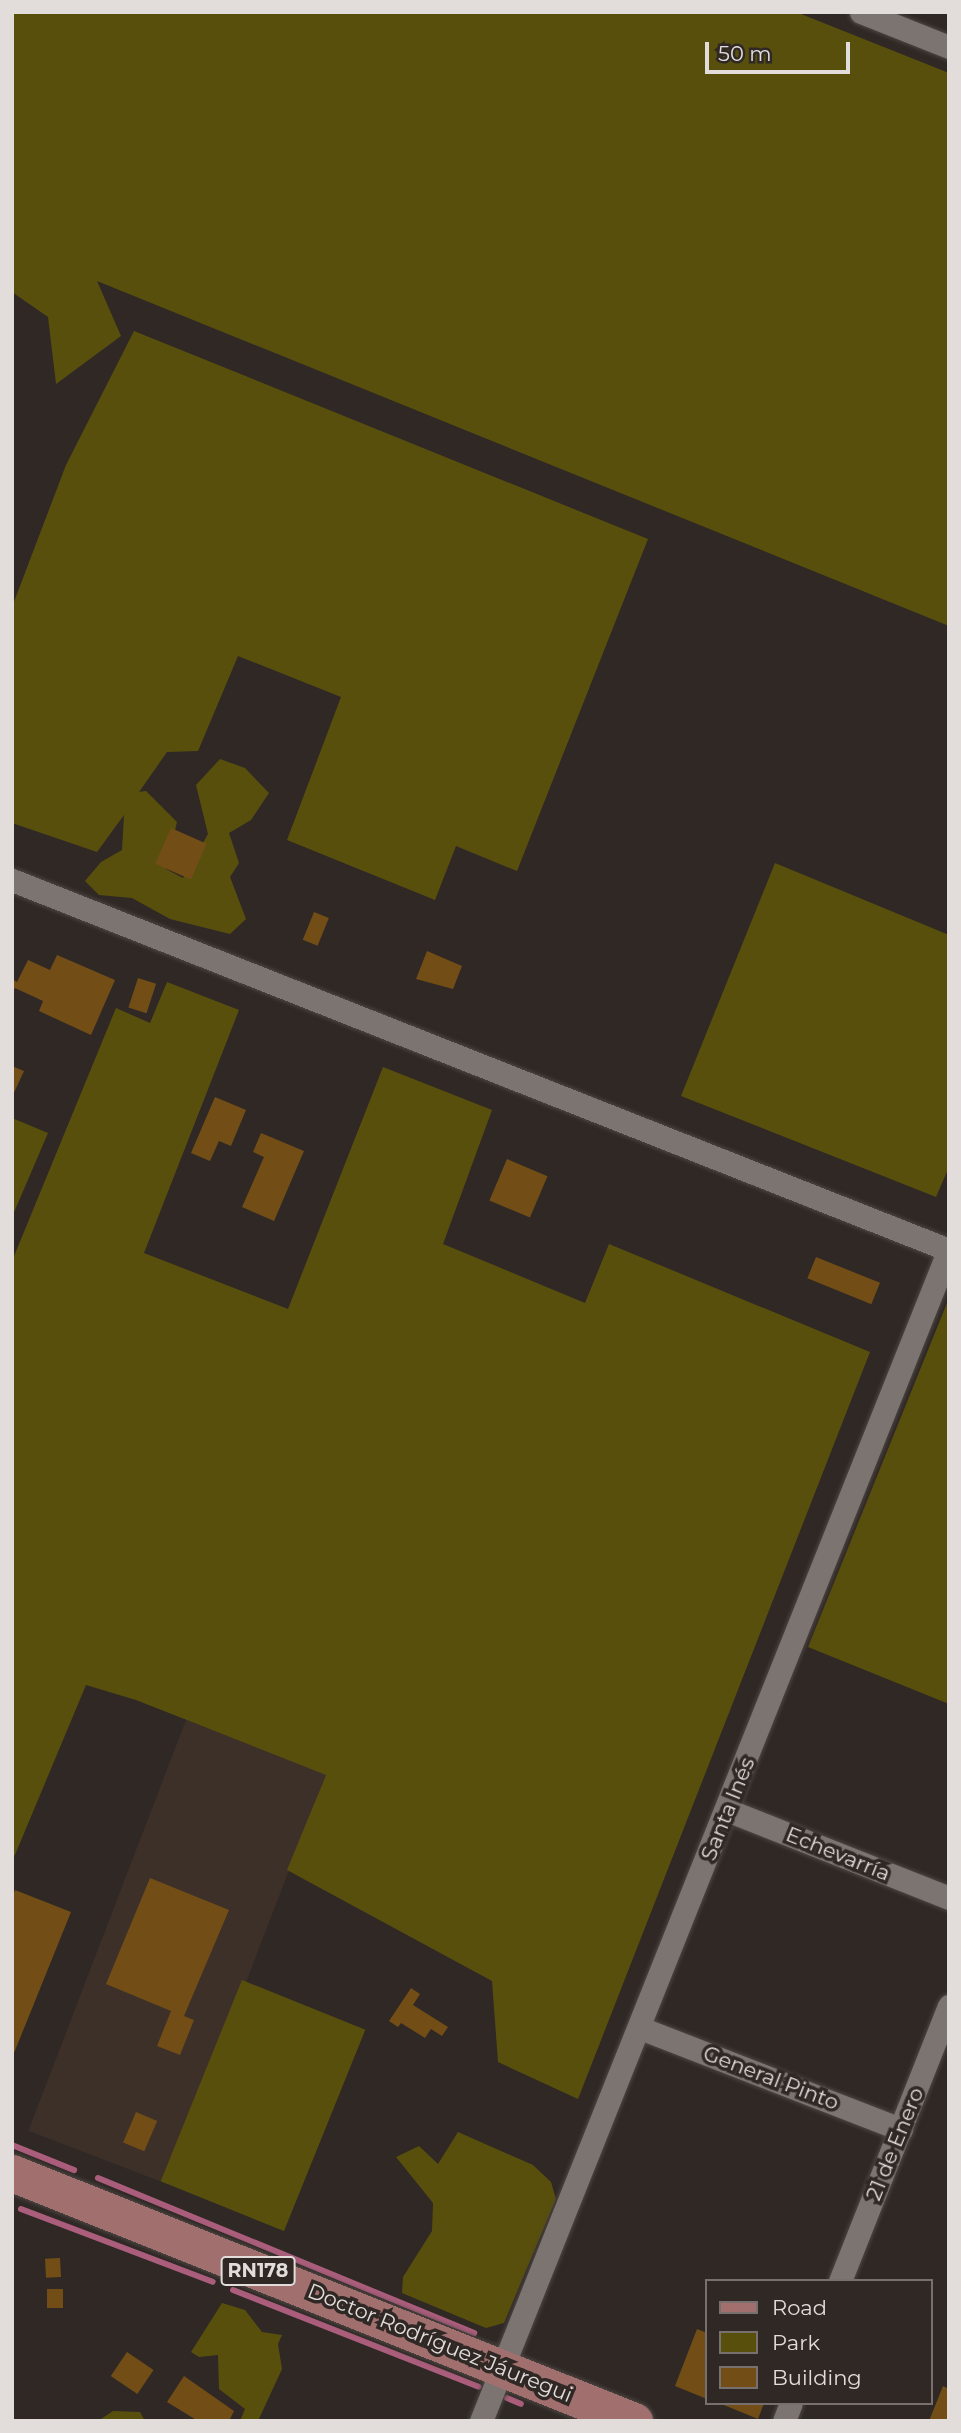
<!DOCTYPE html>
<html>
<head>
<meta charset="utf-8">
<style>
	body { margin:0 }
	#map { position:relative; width:961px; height:2433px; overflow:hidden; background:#2f2825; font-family:Montserrat,sans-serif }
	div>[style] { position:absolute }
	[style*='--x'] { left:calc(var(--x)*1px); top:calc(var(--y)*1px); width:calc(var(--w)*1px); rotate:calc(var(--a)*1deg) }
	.built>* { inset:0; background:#3d3029; transform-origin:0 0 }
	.green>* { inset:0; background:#594f0d; transform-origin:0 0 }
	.stream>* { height:6px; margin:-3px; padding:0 3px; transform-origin:3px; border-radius:3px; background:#ab5e7c }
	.building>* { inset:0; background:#724e16; transform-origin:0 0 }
	.roads { filter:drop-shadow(0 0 2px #4c4643) drop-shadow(0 0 2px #4c4643) }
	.street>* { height:23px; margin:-11.5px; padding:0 11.5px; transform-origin:11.5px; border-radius:11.5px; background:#7c7470 }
	.primary>* { height:37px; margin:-18.5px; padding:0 18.5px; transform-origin:18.5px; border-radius:18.5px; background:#a1706e }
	span { translate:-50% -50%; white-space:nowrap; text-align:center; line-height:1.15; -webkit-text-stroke:7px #2f2825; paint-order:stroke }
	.shield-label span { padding:2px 5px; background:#2f2825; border:2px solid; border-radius:5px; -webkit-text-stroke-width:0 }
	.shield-label { font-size:19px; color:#e2dddb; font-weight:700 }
	.street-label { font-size:21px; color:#e2dddb }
	.frame { position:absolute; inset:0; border:14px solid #e2dddb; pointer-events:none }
	.legend { position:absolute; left:705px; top:2279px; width:228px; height:126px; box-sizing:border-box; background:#2f2825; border:2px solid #77706e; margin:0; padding:9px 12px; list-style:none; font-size:21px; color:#e2dddb }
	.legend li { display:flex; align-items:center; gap:14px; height:35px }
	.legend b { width:35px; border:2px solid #77706e }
	.scale { position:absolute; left:705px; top:42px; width:145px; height:32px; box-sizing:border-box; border:4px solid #e2dddb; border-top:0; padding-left:9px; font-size:21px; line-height:24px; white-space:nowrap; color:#e2dddb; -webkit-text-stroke:5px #2f2825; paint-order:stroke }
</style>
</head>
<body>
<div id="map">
	<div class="built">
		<div style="left:186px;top:1720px;width:150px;height:440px;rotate:21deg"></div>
	</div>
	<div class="green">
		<div style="clip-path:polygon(12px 12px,796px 12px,949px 73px,949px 626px,97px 281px,121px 336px,56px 384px,48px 317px,12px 292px)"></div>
		<div style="clip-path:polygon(134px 331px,648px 539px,517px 871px,456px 846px,435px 900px,287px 840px,341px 697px,238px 656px,198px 751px,167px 752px,139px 792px,146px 791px,177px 822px,166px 869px,183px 878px,208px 834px,196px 785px,220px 759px,245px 768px,269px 793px,251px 820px,229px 833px,239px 863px,230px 877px,246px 919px,230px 934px,170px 919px,132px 898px,99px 895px,85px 881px,101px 862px,122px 850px,124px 815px,97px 852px,12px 823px,12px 607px,66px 465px)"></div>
		<div style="clip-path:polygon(775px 863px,949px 935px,949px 1167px,936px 1197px,681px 1096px)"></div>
		<div style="clip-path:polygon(167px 982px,239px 1010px,144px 1253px,288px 1309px,383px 1067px,492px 1110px,443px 1244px,585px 1303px,609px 1244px,870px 1352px,578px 2099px,498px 2062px,492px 1981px,287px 1870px,326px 1775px,136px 1700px,86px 1685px,12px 1862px,12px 1261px,116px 1008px,150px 1023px)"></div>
		<div style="clip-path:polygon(12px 1118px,48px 1133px,12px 1217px)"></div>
		<div style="clip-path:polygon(949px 1298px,949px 1704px,808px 1647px)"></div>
		<div style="left:242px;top:1980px;width:133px;height:217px;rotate:22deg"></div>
		<div style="clip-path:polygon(458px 2132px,533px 2165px,551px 2182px,556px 2199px,504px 2323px,486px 2328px,402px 2293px,403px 2277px,432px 2231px,433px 2203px,396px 2157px,419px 2146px,438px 2164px)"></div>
		<div style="clip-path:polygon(222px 2303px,245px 2310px,262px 2332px,282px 2335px,278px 2344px,282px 2369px,258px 2421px,240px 2421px,245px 2409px,219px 2389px,218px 2355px,199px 2357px,191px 2352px)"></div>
		<div style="clip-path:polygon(113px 2411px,140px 2412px,145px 2421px,98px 2421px)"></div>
	</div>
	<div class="stream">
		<div style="--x:12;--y:2145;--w:67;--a:22"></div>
		<div style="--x:98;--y:2178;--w:407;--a:22.4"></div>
		<div style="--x:21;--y:2209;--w:205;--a:20.8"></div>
		<div style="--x:233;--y:2290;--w:264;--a:21.5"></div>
		<div style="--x:507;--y:2398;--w:15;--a:23"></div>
	</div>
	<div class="building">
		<div style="left:171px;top:828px;width:39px;height:39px;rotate:24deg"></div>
		<div style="left:314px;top:912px;width:16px;height:30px;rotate:22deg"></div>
		<div style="clip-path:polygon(427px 951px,462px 966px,453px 989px,416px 979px)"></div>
		<div style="clip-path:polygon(57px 955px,115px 980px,91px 1035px,39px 1011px,43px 1001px,15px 988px,12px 994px,12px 979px,17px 982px,28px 960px,50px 970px)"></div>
		<div style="left:138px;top:978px;width:19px;height:31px;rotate:18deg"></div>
		<div style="clip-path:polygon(12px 1066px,24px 1071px,12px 1097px)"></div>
		<div style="clip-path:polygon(215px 1097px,246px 1110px,231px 1146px,219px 1141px,210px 1161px,191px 1153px)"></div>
		<div style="clip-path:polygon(261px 1133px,304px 1151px,274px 1221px,242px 1207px,264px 1157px,253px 1152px)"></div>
		<div style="left:507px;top:1159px;width:44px;height:45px;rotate:23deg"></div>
		<div style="left:816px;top:1257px;width:69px;height:23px;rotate:22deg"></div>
		<div style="clip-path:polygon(150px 1878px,229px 1910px,184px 2016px,194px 2020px,180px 2055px,157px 2046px,171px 2011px,106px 1984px)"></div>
		<div style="clip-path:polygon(15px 1890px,71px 1912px,12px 2058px,12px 1898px)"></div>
		<div style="clip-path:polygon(411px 1988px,420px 1994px,413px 2005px,448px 2027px,442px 2036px,431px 2029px,425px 2038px,401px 2023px,398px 2027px,389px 2021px)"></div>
		<div style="left:136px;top:2112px;width:23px;height:33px;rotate:23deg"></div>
		<div style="left:60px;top:2258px;width:19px;height:15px;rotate:87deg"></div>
		<div style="left:63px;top:2289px;width:19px;height:16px;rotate:90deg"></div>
		<div style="clip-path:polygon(697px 2329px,707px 2333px,707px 2399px,675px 2386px)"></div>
		<div style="left:127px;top:2352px;width:32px;height:29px;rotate:34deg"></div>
		<div style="clip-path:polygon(184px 2376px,234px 2411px,229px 2421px,198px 2421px,167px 2402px)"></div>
		<div style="clip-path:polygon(943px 2386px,949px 2389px,949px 2421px,929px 2421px)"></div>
		<div style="clip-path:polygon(719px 2403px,764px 2403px,758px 2419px)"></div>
	</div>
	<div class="roads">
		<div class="street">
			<div style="--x:861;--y:12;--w:95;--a:21.7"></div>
			<div style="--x:12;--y:880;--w:1007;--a:21.55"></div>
			<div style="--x:727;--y:1810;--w:239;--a:21.6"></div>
			<div style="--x:640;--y:2028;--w:280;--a:21.2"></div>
			<div style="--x:840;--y:2281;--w:296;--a:-68.4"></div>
			<div style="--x:481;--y:2421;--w:1262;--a:-68.23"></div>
			<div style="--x:784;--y:2421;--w:19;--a:-69"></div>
		</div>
		<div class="primary">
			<div style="--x:12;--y:2173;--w:670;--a:21.74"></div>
		</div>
	</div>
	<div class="shield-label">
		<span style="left:258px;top:2271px">RN178</span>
	</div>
	<div class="street-label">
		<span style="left:728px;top:1809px;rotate:-68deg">Santa Inés</span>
		<span style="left:838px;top:1854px;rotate:22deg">Echevarría</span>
		<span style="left:771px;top:2078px;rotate:21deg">General Pinto</span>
		<span style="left:895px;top:2144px;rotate:-68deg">21 de Enero</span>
		<span style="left:440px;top:2343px;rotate:22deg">Doctor Rodríguez Jáuregui</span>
	</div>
	<div class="frame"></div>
	<ul class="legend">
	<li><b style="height:9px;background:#a1706e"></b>Road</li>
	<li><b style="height:19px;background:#594f0d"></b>Park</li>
	<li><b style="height:19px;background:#724e16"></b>Building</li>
	</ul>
	<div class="scale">50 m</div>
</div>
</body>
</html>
